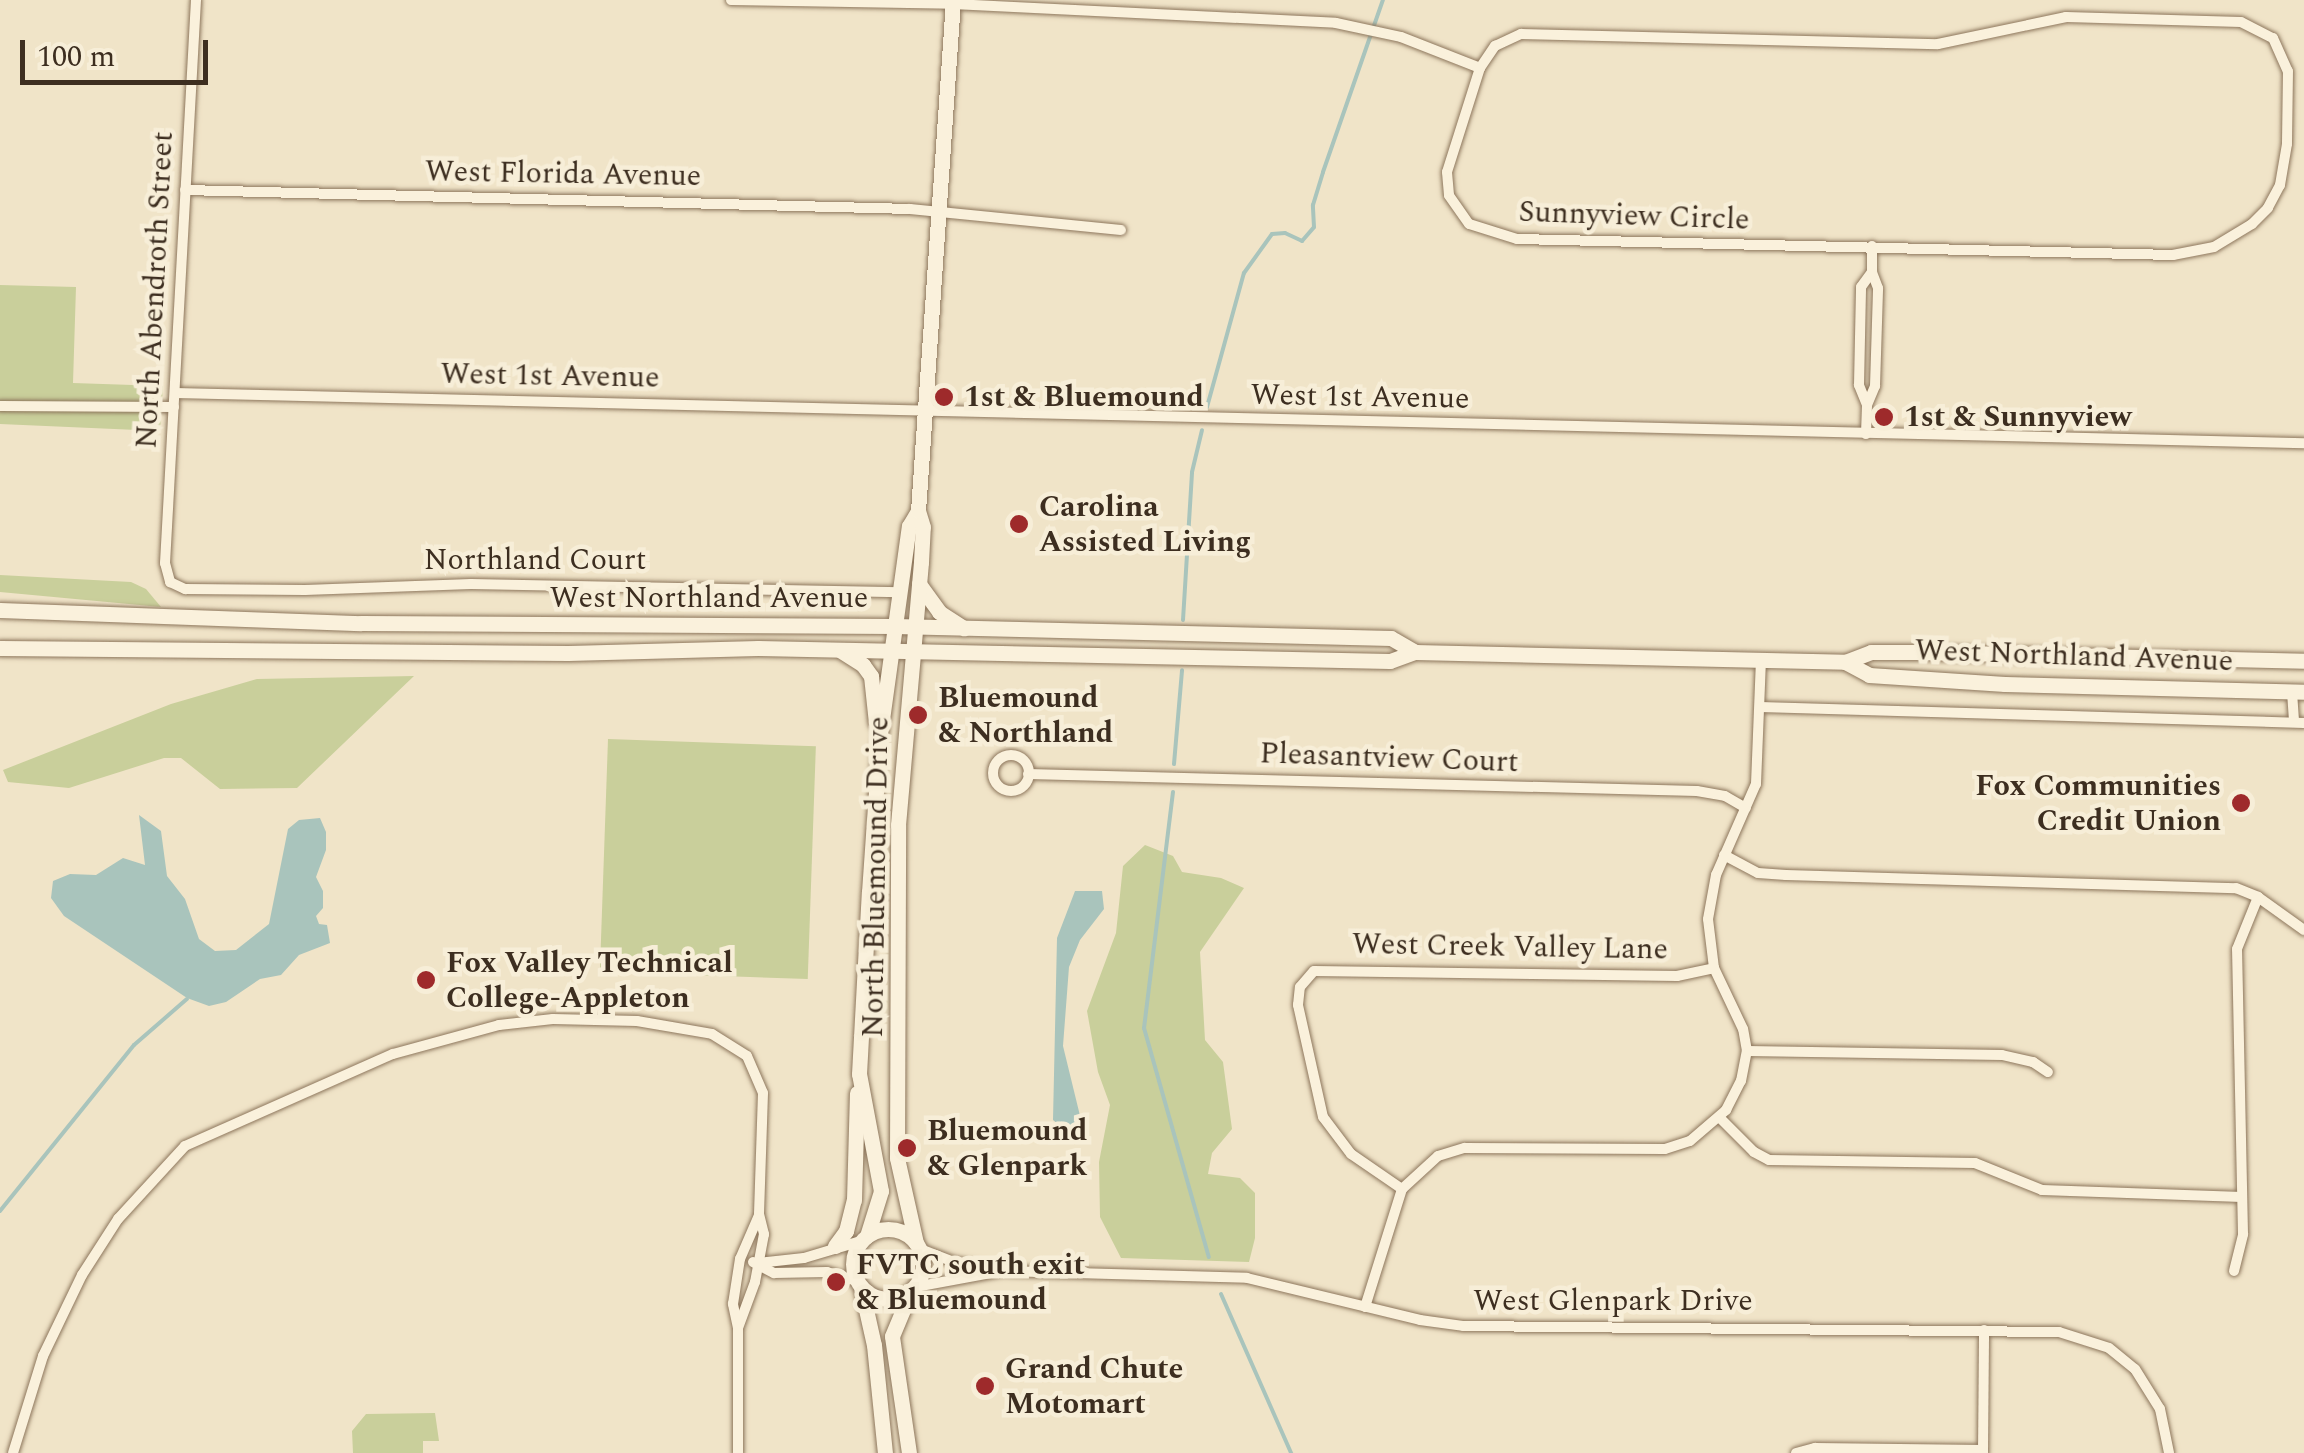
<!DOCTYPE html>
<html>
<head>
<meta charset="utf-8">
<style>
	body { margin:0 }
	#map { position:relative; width:2304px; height:1453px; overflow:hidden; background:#f0e4c8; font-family:Spectral,serif }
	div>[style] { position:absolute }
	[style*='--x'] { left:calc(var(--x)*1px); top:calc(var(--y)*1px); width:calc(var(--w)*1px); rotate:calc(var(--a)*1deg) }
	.green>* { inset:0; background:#c9cf9b; transform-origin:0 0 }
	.water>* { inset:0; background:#a9c4bc }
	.stream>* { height:4px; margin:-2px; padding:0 2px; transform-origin:2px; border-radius:2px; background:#a9c4bc }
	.roads { filter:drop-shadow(0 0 2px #8d765c) drop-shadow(0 0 2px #8d765c) }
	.street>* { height:10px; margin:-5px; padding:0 5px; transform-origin:5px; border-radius:5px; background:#faf1dc }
	.street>.ring { margin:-5px; padding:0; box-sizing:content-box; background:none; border:10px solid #faf1dc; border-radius:50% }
	.secondary>* { height:15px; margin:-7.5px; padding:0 7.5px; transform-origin:7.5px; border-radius:7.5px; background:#faf1dc }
	.secondary>.ring { margin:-7.5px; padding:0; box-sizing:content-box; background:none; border:15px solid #faf1dc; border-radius:50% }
	.dots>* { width:28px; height:28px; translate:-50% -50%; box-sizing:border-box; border:5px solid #f7eed8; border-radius:50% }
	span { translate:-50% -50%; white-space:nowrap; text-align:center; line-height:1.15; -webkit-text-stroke:9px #f7eed8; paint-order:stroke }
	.street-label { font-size:30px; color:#3d2e20 }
	.poi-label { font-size:30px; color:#3d2e20; font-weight:700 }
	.left { translate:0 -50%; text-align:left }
	.right { translate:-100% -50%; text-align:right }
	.scale { position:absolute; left:20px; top:40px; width:188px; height:45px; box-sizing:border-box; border:5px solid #3d2e20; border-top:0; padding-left:12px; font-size:30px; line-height:35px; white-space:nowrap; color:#3d2e20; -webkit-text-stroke:8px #f7eed8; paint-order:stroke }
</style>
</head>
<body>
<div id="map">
	<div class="green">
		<div style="clip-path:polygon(0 285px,76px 287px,73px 383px,163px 386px,160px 431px,0 424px)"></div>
		<div style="clip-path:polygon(0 575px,131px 582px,146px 589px,161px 607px,0 592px)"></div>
		<div style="clip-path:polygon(414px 676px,297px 788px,220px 789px,181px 758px,164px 758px,69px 788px,8px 782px,3px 770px,171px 704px,257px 679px)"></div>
		<div style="left:608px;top:739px;width:208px;height:233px;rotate:2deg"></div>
		<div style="clip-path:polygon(1145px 845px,1173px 856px,1182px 872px,1221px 878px,1244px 888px,1200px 952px,1205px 1040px,1223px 1062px,1232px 1129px,1212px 1153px,1208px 1174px,1240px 1178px,1255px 1193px,1255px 1238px,1249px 1262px,1121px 1258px,1100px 1217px,1099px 1162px,1110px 1105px,1098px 1072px,1087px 1011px,1116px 933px,1123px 866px)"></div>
		<div style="clip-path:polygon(435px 1413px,439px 1441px,423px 1441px,423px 1453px,353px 1453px,352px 1431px,366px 1414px)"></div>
	</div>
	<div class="water">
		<div style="clip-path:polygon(139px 815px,161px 831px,167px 876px,185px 899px,199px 939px,215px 951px,236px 950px,269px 924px,288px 829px,299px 820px,320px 818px,326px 832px,326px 850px,316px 877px,323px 891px,323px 908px,316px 916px,319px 924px,327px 925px,330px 943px,299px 955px,281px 975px,260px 979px,226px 1002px,209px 1006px,187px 998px,64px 916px,51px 898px,53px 881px,70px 874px,96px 875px,123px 858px,145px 865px)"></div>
		<div style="clip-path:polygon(1075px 891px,1102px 891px,1104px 909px,1080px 940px,1069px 967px,1063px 1046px,1083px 1128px,1067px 1131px,1053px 1120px,1057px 938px)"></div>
	</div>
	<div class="stream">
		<div style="--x:1207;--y:407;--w:139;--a:-74.6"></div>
		<div style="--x:1244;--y:273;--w:48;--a:-54.3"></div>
		<div style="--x:1272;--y:234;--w:13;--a:-4"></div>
		<div style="--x:1285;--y:233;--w:19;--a:25"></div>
		<div style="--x:1302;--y:241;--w:18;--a:-49"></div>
		<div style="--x:1314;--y:227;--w:22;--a:-93"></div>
		<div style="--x:1313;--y:205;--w:34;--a:-73"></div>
		<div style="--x:1323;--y:172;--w:182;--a:-70.8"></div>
		<div style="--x:1183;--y:620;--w:148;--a:-86.5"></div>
		<div style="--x:1192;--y:472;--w:43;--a:-76.6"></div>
		<div style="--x:1174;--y:764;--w:94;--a:-85.1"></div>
		<div style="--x:1173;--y:792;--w:238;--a:97"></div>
		<div style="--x:1144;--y:1028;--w:238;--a:74.2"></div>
		<div style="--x:0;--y:1211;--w:213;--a:-51.1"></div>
		<div style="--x:134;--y:1045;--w:70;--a:-41"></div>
		<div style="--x:1221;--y:1294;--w:174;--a:66.2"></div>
	</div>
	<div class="roads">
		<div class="street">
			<div style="--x:196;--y:0;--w:564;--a:93.15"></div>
			<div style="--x:165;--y:563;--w:20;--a:75"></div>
			<div style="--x:170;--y:582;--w:17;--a:25"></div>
			<div style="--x:185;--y:589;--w:120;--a:0.5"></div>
			<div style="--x:305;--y:590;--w:166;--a:-2.1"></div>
			<div style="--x:471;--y:584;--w:430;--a:1.1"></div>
			<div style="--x:731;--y:0;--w:222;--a:1"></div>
			<div style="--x:953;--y:4;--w:383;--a:2.8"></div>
			<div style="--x:1336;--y:23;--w:66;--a:12.2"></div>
			<div style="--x:1401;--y:37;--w:85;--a:21.4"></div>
			<div style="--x:2066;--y:17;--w:175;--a:1.6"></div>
			<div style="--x:2241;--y:22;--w:36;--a:27"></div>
			<div style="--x:2273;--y:38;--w:36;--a:66"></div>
			<div style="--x:2288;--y:71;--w:73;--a:90.8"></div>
			<div style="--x:2287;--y:144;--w:42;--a:99.7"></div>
			<div style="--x:2280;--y:185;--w:26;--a:118"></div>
			<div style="--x:2268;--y:208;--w:23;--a:135"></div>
			<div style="--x:2252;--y:224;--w:44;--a:148.8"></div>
			<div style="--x:2214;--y:247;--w:42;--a:169"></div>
			<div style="--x:2173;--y:255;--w:656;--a:-178.6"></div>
			<div style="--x:1517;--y:239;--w:50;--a:-162.6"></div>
			<div style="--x:1469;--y:224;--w:35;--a:-125"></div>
			<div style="--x:1449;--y:195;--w:23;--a:-95"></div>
			<div style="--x:1447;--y:172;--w:109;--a:-72.4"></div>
			<div style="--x:1480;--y:68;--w:27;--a:-56"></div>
			<div style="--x:1495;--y:46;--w:29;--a:-25"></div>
			<div style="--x:1521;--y:34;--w:417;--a:1.4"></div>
			<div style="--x:1938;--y:44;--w:131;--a:-11.9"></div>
			<div style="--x:185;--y:190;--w:725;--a:1.5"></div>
			<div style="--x:910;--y:209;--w:212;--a:5.7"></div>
			<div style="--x:175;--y:393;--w:2130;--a:1.35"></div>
			<div style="--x:1867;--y:405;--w:22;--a:-112"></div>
			<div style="--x:1859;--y:385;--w:98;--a:-88.8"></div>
			<div style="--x:1861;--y:287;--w:19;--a:-54"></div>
			<div style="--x:0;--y:406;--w:174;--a:0.3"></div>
			<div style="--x:1866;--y:434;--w:29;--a:-88"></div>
			<div style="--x:1867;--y:405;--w:21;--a:-67"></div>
			<div style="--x:1875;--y:386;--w:98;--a:-88.2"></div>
			<div style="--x:1878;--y:288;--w:17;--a:-111"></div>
			<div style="--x:1872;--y:272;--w:26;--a:-90"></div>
			<div style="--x:2292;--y:692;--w:30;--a:86"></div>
			<div style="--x:1760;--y:707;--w:544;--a:1.68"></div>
			<div class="ring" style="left:993px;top:755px;width:26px;height:26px"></div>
			<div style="--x:1028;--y:774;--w:669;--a:1.46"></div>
			<div style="--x:1697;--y:791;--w:28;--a:10"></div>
			<div style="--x:1725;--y:796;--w:24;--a:30"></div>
			<div style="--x:1724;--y:855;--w:38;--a:28"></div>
			<div style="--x:1758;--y:873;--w:28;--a:4"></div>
			<div style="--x:1786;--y:875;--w:450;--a:1.7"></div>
			<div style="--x:2236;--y:888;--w:24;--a:22"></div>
			<div style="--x:2258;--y:897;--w:57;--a:35.7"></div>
			<div style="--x:1747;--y:1051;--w:255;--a:0.9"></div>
			<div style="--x:2002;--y:1055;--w:32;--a:13"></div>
			<div style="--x:2033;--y:1062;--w:18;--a:34"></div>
			<div style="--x:1720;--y:1118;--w:48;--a:45"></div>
			<div style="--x:1754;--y:1152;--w:17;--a:28"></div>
			<div style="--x:1769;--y:1160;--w:206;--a:0.8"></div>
			<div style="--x:1975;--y:1163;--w:72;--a:21.9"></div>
			<div style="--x:2042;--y:1190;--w:200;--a:2"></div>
			<div style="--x:1402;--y:1189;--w:62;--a:-145.5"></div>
			<div style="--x:1351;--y:1154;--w:46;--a:-127.1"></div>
			<div style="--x:1323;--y:1117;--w:115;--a:-102.6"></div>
			<div style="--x:1298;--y:1005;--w:18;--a:-84"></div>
			<div style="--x:1300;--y:987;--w:21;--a:-49"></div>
			<div style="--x:1314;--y:971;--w:363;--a:0.8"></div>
			<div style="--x:1677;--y:976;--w:38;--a:-12"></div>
			<div style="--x:920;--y:1249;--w:36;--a:21"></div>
			<div style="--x:954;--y:1262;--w:50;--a:10.4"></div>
			<div style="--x:1003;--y:1271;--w:244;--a:1.6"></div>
			<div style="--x:1247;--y:1278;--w:178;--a:13.6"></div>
			<div style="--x:1420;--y:1320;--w:43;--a:7.9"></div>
			<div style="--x:1463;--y:1326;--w:596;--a:0.58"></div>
			<div style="--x:2059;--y:1332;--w:52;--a:17.7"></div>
			<div style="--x:2109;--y:1348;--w:33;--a:39"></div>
			<div style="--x:2135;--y:1369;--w:47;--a:58"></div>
			<div style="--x:2160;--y:1409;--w:45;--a:78.4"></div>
			<div style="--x:753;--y:1262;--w:24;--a:28"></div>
			<div style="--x:774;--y:1273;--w:53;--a:-1.1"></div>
			<div style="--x:827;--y:1272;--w:31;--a:17"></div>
			<div style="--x:758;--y:1263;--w:46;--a:-6.2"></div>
			<div style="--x:804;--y:1258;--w:59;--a:-16.6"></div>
			<div style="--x:2234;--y:1271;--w:38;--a:-76"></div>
			<div style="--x:2243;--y:1234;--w:285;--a:-91.2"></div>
			<div style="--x:2237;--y:949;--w:56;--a:-68"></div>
			<div style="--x:915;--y:1287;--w:88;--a:-10.4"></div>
			<div style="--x:1365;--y:1307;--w:124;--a:-72.6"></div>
			<div style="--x:1402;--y:1189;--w:49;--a:-42.5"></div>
			<div style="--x:1438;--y:1156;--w:28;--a:-17"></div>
			<div style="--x:1465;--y:1148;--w:200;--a:0.3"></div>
			<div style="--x:1665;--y:1149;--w:26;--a:-18"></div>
			<div style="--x:1690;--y:1141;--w:48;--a:-40.7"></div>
			<div style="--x:1726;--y:1110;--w:33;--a:-63"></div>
			<div style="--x:1741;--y:1081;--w:31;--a:-79"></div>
			<div style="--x:1747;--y:1051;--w:22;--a:-100"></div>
			<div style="--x:1743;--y:1029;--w:68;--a:-115.4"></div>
			<div style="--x:1714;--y:968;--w:49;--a:-97"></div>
			<div style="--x:1708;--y:919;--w:45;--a:-79.7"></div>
			<div style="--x:1716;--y:875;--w:99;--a:-66.3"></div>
			<div style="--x:1756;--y:784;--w:124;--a:-87.7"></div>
			<div style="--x:13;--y:1453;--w:102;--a:-72.8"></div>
			<div style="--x:43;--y:1356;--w:90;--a:-64.3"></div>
			<div style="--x:82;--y:1275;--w:67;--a:-57.3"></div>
			<div style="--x:118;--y:1219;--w:99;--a:-47.5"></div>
			<div style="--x:185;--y:1146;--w:227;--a:-23.9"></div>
			<div style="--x:393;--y:1054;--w:110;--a:-15.3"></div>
			<div style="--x:499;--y:1025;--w:54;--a:-6.3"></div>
			<div style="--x:553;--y:1019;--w:84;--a:1.4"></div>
			<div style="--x:637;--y:1021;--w:76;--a:9.8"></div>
			<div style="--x:712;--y:1034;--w:41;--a:32.2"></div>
			<div style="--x:747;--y:1056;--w:40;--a:66.6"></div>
			<div style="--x:763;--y:1093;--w:121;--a:91.9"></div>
			<div style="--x:759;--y:1214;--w:21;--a:76"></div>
			<div style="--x:764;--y:1234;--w:49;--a:100.6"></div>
			<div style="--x:755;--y:1282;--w:49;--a:110.3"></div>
			<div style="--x:738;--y:1453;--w:125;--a:-90"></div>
			<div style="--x:738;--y:1328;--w:25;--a:-102"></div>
			<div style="--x:733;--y:1304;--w:46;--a:-81.2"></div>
			<div style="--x:740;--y:1259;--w:48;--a:-66.6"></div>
			<div style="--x:1796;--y:1453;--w:20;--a:-15"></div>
			<div style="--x:1815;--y:1448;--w:168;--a:0.7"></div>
			<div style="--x:1983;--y:1453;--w:123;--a:-89.5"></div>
		</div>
		<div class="secondary">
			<div style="--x:919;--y:584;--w:34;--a:54"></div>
			<div style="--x:939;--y:612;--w:30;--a:33"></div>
			<div style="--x:0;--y:610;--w:361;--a:2.1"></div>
			<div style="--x:361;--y:623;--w:534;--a:0.32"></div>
			<div style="--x:895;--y:626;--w:496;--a:1.4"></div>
			<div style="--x:1391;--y:638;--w:28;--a:30"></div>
			<div style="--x:0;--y:648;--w:568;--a:0.5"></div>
			<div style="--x:568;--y:653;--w:190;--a:-1.5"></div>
			<div style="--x:758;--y:648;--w:632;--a:1.18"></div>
			<div style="--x:1390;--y:661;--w:27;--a:-20"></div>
			<div style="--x:1415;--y:652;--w:430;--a:1.3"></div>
			<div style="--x:1845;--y:662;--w:28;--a:-21"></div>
			<div style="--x:1871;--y:652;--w:49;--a:0"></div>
			<div style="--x:1920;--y:652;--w:384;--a:1.3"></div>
			<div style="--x:841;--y:651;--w:26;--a:32"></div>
			<div style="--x:863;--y:665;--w:14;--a:54"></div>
			<div style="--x:871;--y:676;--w:47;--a:83.9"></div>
			<div style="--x:1845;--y:662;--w:27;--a:28"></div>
			<div style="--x:1869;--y:675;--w:136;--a:3.8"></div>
			<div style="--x:2005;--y:684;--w:299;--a:1.5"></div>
			<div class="ring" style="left:853px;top:1229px;width:55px;height:55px"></div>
			<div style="--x:867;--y:1236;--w:47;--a:-72.7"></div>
			<div style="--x:881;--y:1191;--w:119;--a:-100.6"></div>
			<div style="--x:859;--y:1074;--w:182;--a:-86.9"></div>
			<div style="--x:869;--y:892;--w:158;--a:-86"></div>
			<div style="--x:880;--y:734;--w:210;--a:-82.1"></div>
			<div style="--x:909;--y:526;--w:17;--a:-59"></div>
			<div style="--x:916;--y:1243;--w:87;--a:-102.6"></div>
			<div style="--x:897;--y:1158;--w:333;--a:-89.8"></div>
			<div style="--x:898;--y:825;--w:264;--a:-85"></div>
			<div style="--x:921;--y:562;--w:35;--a:-87"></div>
			<div style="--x:923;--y:527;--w:17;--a:-107"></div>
			<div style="--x:918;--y:511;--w:512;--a:-86.08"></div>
			<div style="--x:835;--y:1246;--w:19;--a:-54"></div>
			<div style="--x:846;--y:1231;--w:32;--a:-76"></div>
			<div style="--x:854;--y:1200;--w:107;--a:-88.4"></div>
			<div style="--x:861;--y:1287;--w:59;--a:77.4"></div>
			<div style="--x:874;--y:1345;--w:109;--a:84.2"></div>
			<div style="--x:909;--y:1453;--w:118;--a:-98.3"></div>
			<div style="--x:892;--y:1336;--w:47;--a:-67.3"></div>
		</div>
	</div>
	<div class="dots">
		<div style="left:944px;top:397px;background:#9e2a2b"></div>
		<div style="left:1884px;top:417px;background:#9e2a2b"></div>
		<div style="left:1019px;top:524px;background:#9e2a2b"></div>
		<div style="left:918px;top:715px;background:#9e2a2b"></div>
		<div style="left:2241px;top:803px;background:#9e2a2b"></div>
		<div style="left:426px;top:980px;background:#9e2a2b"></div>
		<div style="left:907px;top:1148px;background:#9e2a2b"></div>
		<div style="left:836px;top:1282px;background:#9e2a2b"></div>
		<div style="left:985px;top:1386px;background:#9e2a2b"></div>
	</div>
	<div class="street-label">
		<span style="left:563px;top:174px;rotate:1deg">West Florida Avenue</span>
		<span style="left:1634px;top:216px;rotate:2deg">Sunnyview Circle</span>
		<span style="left:155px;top:290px;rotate:-87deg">North Abendroth Street</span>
		<span style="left:550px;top:376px;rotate:1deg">West 1st Avenue</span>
		<span style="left:1360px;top:397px;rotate:1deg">West 1st Avenue</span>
		<span style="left:535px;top:560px">Northland Court</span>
		<span style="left:709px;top:598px">West Northland Avenue</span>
		<span style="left:2074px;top:656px;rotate:2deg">West Northland Avenue</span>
		<span style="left:1389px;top:758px;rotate:2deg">Pleasantview Court</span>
		<span style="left:876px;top:877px;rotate:-89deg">North Bluemound Drive</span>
		<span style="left:1510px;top:947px;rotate:1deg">West Creek Valley Lane</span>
		<span style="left:1613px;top:1301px">West Glenpark Drive</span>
	</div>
	<div class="poi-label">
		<span class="left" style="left:964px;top:397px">1st &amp; Bluemound</span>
		<span class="left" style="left:1904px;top:417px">1st &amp; Sunnyview</span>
		<span class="left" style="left:1039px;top:524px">Carolina<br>Assisted Living</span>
		<span class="left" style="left:938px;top:715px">Bluemound<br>&amp; Northland</span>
		<span class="right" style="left:2221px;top:803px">Fox Communities<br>Credit Union</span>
		<span class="left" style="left:446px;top:980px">Fox Valley Technical<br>College-Appleton</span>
		<span class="left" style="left:927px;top:1148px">Bluemound<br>&amp; Glenpark</span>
		<span class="left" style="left:856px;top:1282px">FVTC south exit<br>&amp; Bluemound</span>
		<span class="left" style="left:1005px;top:1386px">Grand Chute<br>Motomart</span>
	</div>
	<div class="scale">100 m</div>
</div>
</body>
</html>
